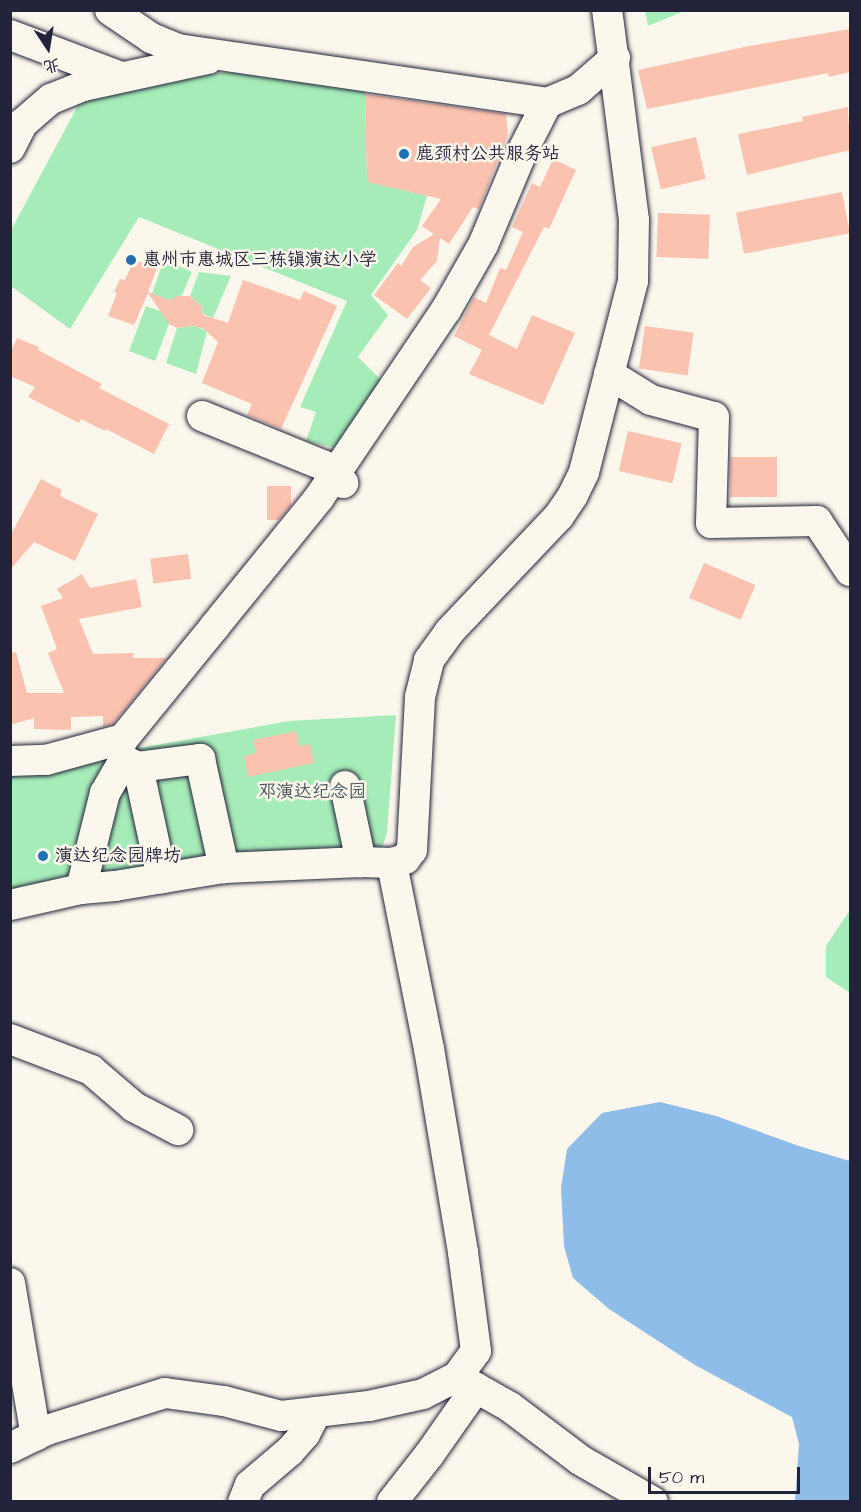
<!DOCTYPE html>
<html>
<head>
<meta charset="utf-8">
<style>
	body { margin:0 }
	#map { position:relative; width:861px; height:1512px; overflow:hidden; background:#fbf7ec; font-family:"Architects Daughter","LXGW WenKai TC",sans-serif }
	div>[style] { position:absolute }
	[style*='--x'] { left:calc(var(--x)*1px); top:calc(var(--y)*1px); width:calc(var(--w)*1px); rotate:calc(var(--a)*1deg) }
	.green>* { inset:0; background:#a6ecb8 }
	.water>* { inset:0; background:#8dbde8 }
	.building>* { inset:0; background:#fac2af; transform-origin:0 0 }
	.roads { filter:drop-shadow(0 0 2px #22223b) drop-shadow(0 0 2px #22223b) }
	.minor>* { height:30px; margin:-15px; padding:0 15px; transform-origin:15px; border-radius:15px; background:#fbf7ec }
	.dots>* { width:16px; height:16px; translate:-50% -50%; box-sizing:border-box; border:3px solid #fbf7ec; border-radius:50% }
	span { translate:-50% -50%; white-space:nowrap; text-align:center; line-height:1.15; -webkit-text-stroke:5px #fbf7ec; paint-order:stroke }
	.poi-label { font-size:18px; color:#22223b }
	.left { translate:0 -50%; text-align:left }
	.park-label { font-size:18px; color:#43545a }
	.frame { position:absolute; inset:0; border:12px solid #22223b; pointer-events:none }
	.north { position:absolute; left:18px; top:18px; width:60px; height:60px; -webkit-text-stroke:4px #fbf7ec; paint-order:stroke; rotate:168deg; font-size:16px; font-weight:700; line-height:24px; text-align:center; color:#22223b }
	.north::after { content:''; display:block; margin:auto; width:21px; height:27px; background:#22223b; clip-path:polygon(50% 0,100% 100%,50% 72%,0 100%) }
	.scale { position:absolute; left:648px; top:1467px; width:152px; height:27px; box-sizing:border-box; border:3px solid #22223b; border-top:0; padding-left:8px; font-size:18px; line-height:21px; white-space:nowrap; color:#22223b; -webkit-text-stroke:4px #fbf7ec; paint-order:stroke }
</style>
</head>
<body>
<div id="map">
	<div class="green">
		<div style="clip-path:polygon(645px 10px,684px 10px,684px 11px,648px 26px)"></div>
		<div style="clip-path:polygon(258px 69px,365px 88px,367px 181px,427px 196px,417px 230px,371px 295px,388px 315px,358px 357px,383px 382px,336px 448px,306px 441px,316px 412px,300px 407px,347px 301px,139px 217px,70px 329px,11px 286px,10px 232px,82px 98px,192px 76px)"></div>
		<div style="clip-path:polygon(164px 259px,192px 272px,182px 295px,170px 300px,152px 294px)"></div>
		<div style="clip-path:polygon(199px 272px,231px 276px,213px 318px,203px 314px,201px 306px,190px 296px)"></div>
		<div style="clip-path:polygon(146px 306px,165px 313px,169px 324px,155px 361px,129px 351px)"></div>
		<div style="clip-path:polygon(194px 326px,207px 331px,196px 374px,166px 363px,177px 328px)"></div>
		<div style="clip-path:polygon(396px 715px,387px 833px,377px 862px,11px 894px,11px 749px,134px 749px,289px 721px)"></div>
		<div style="clip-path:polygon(850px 910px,850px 993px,826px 977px,826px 946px)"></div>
	</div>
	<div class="water">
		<div style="clip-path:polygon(660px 1102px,716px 1116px,799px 1146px,850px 1161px,850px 1501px,795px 1501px,799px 1444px,792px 1417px,695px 1365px,609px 1309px,573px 1278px,564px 1246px,561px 1188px,567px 1149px,602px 1113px)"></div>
	</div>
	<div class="building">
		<div style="clip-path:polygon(850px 29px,850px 72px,829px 77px,828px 73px,647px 109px,638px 70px,749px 46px)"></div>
		<div style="clip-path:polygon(365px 94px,506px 114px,508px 134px,479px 209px,473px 207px,449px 244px,440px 238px,437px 261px,420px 280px,431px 288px,407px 319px,374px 295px,398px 263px,401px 266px,413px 247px,434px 234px,422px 226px,441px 199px,367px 182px)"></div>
		<div style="clip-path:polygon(848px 107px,850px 150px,747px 175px,738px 134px,803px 121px,802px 117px)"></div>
		<div style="left:696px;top:137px;width:43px;height:46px;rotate:77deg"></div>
		<div style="clip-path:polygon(553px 159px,576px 170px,549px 229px,544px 227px,489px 335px,517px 349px,532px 315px,575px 333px,543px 405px,469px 374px,482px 350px,454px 336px,474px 297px,486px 303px,500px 268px,506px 270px,523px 232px,512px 227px,532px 183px,540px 187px)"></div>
		<div style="left:842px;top:192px;width:42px;height:108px;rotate:79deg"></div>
		<div style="left:658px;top:213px;width:52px;height:44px;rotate:2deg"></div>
		<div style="clip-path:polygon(134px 260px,157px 268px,148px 292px,170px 300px,177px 296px,190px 296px,201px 306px,203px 315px,228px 323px,243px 280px,300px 300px,304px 291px,337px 306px,281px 429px,247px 415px,252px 404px,202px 383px,218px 342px,204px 329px,194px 326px,177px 328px,169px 324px,148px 293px,134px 325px,108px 316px,117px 293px,114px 292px,120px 279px,125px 280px)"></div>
		<div style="left:645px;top:326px;width:49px;height:43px;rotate:8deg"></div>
		<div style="clip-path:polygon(17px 338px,39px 347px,38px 350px,102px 384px,99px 388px,169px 424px,154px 454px,106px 429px,105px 431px,81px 419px,79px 423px,28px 397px,35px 387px,10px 376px,10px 353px)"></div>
		<div style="left:628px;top:431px;width:55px;height:41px;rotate:13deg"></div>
		<div style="left:777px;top:457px;width:40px;height:47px;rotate:90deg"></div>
		<div style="clip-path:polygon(41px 479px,62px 490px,60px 496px,98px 514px,75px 561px,34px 542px,10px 570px,10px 536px)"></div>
		<div style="clip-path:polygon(267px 486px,291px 486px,291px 505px,279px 520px,267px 520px)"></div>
		<div style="left:188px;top:554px;width:25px;height:38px;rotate:83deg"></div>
		<div style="left:704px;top:563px;width:56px;height:38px;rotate:23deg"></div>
		<div style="clip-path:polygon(82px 574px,90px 588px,136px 579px,142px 607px,79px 619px,93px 654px,133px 653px,133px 658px,167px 658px,113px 724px,103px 727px,103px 716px,71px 717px,71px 730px,34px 729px,34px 718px,10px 725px,10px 653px,16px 652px,27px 693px,64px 693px,48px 653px,57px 649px,41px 606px,63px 598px,57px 589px)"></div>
		<div style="clip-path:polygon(296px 731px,299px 746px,310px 744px,314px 763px,248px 777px,244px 756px,256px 753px,253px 740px)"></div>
	</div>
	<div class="roads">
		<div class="minor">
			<div style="--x:110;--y:10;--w:50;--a:34.3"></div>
			<div style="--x:151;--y:38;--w:29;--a:22"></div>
			<div style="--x:178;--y:49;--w:373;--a:8.3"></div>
			<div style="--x:547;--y:103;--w:34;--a:-23"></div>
			<div style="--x:578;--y:90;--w:49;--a:-40.9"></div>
			<div style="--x:10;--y:35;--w:119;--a:20.7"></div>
			<div style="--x:10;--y:148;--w:28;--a:-63"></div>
			<div style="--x:23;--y:123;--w:37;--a:-41"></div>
			<div style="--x:51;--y:99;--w:35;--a:-22"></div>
			<div style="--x:83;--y:86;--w:128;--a:-12.2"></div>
			<div style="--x:609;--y:374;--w:49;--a:31.8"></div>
			<div style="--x:651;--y:400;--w:65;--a:15.1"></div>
			<div style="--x:714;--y:417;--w:106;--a:91.6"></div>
			<div style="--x:711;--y:523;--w:106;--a:-1.1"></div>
			<div style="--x:817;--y:521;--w:60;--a:56.6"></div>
			<div style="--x:202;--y:416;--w:133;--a:22.1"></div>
			<div style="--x:325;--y:466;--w:25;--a:43"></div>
			<div style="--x:123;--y:757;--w:3;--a:72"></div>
			<div style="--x:124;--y:760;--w:16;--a:27"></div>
			<div style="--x:138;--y:767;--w:114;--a:77.8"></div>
			<div style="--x:10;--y:761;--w:36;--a:-2"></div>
			<div style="--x:46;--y:760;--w:80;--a:-15.3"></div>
			<div style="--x:123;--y:739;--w:146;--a:-50.8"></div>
			<div style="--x:215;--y:626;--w:165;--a:-50.9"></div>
			<div style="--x:319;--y:498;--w:227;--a:-56"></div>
			<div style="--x:446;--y:310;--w:75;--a:-60.4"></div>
			<div style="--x:483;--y:245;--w:101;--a:-67.2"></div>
			<div style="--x:522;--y:152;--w:55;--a:-63"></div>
			<div style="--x:138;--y:767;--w:63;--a:-7.4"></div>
			<div style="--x:200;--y:759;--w:112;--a:77.6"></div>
			<div style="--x:345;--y:786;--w:78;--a:78.1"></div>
			<div style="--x:81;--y:889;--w:99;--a:-76"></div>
			<div style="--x:105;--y:793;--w:38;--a:-60"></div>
			<div style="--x:10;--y:905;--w:73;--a:-12.7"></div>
			<div style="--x:81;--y:889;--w:34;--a:-5"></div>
			<div style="--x:115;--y:886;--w:110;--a:-9.4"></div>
			<div style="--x:224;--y:868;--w:137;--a:-2.5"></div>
			<div style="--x:361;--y:862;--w:31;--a:2"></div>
			<div style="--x:392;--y:863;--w:14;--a:-17"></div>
			<div style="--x:405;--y:859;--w:11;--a:-52"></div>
			<div style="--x:412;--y:850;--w:153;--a:-87"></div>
			<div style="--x:420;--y:697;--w:38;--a:-76"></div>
			<div style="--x:429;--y:660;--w:34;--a:-54"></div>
			<div style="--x:449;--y:632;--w:160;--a:-46.5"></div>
			<div style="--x:559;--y:516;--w:25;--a:-56"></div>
			<div style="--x:573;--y:495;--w:25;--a:-64"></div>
			<div style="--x:584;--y:472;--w:197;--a:-75.6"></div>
			<div style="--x:633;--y:281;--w:61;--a:-89.1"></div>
			<div style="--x:634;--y:220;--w:212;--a:-97.3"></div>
			<div style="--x:10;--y:1039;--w:87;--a:20.9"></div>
			<div style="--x:91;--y:1070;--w:57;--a:40.7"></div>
			<div style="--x:134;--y:1107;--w:50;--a:27.6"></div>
			<div style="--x:10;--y:1283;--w:155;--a:80.4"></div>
			<div style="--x:457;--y:1377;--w:61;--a:29.5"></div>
			<div style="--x:510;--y:1407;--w:88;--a:37.1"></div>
			<div style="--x:580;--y:1460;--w:84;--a:29.9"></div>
			<div style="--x:10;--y:1448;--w:41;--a:-25.9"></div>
			<div style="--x:47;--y:1430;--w:124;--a:-17.4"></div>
			<div style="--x:165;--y:1393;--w:60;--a:7.7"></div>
			<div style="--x:224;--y:1401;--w:59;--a:14.7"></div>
			<div style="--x:281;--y:1416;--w:89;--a:-6.5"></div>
			<div style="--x:369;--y:1406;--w:55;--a:-12.5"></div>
			<div style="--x:423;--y:1394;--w:38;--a:-27"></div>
			<div style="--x:457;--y:1377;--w:32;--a:-54"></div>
			<div style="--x:476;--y:1351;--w:100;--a:-97.5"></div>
			<div style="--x:463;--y:1252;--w:206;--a:-99.5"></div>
			<div style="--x:429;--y:1049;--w:190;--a:-101.3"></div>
			<div style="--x:243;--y:1502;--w:18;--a:-68"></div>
			<div style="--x:250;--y:1485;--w:52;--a:-40.4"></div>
			<div style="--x:290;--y:1451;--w:23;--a:-49"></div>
			<div style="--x:305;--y:1434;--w:25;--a:-63"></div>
			<div style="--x:392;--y:1502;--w:60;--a:-51.8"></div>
			<div style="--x:429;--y:1455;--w:82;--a:-55"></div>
		</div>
	</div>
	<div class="dots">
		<div style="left:404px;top:154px;background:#1f6fb2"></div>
		<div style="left:131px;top:260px;background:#1f6fb2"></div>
		<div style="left:43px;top:856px;background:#1f6fb2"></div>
	</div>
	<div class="poi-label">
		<span class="left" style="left:416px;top:154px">鹿颈村公共服务站</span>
		<span class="left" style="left:143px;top:260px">惠州市惠城区三栋镇演达小学</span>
		<span class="left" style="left:55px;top:856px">演达纪念园牌坊</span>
	</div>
	<div class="park-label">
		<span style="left:312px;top:792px">邓演达纪念园</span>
	</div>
	<div class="frame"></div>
	<div class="north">北</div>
	<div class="scale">50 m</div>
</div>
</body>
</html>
